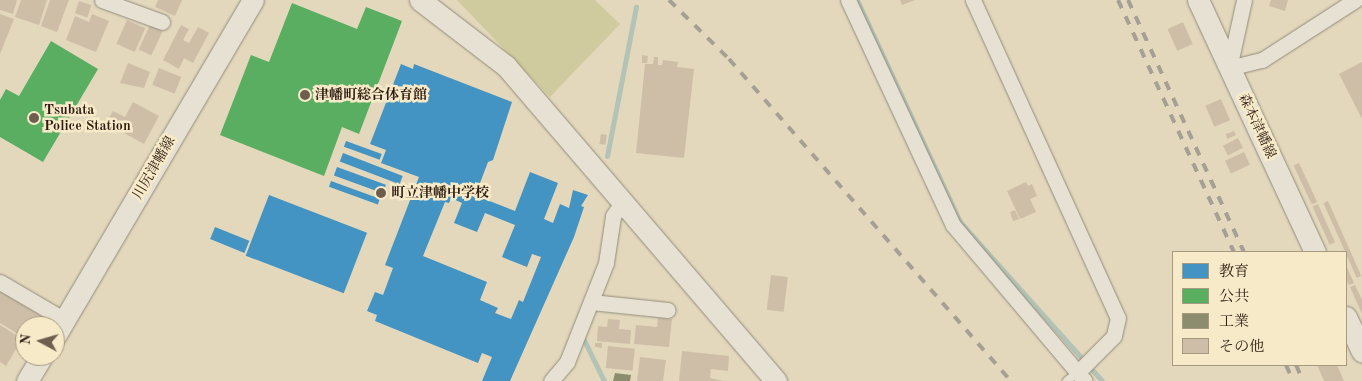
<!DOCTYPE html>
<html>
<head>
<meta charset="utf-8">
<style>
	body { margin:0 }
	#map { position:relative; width:1362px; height:381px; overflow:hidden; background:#e3d8bc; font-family:"Old Standard TT","Noto Serif JP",serif }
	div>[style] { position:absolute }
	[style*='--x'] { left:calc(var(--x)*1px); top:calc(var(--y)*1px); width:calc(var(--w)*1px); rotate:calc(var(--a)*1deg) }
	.green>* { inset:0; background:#d0cb9e }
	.schools>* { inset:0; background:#4393c3; transform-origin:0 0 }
	.public>* { inset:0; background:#5aae61 }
	.industry>* { inset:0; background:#8c8c6e }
	.stream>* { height:5px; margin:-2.5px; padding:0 2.5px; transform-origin:2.5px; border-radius:2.5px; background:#b3c3b6 }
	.building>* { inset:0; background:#cebea8; transform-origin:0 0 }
	.roads { filter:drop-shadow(0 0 1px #938b7b) drop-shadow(0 0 1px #938b7b) }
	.lane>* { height:8px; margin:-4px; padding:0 4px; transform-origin:4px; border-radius:4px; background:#e7e1d4 }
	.street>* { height:15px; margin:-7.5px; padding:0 7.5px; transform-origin:7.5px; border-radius:7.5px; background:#e7e1d4 }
	.secondary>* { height:21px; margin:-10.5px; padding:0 10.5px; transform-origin:10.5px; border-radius:10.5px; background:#e7e1d4 }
	.rail>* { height:4px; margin-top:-2px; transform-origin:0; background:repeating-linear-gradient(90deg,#a59f94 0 9px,transparent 0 18px) }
	.dots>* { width:14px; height:14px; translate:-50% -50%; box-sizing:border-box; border:2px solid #f7eac9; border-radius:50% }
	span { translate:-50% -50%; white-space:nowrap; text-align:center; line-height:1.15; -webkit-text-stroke:5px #f7eac9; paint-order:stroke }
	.poi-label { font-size:14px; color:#2e1c12; font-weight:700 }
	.left { translate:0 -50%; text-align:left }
	.street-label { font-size:14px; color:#2e1c12 }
	.legend { position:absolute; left:1172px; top:251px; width:175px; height:115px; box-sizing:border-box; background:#f7eac9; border:1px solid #a79880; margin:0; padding:6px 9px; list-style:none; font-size:15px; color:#2e1c12 }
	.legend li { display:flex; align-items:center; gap:10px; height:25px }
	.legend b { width:25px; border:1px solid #a79880 }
	.north { position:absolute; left:15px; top:316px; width:50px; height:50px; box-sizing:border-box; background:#f7eac9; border:1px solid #a79880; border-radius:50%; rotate:276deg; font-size:14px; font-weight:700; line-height:20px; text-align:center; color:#2e1c12 }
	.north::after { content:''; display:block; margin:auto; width:18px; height:22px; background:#6d5e4e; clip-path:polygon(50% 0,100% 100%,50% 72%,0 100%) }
</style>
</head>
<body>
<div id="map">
	<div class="green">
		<div style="clip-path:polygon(457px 0,595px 0,620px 24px,550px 97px)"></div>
	</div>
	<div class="schools">
		<div style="clip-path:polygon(evenodd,401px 64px,413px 69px,414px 64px,512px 102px,493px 160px,488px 162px,477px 191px,489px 196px,487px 200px,515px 211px,530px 172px,558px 183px,544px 219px,553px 223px,560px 204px,569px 208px,573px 190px,588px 195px,581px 206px,584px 207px,574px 237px,510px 381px,482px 381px,492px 357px,482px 353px,478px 363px,375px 321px,377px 315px,367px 311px,375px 292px,383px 295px,393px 268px,385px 265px,419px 177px,381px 163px,386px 150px,370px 144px,401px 64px,451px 198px,462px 203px,454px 223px,477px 232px,485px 213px,515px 225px,502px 257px,527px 267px,532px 254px,541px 257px,523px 302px,519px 300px,511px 319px,495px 313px,498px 308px,480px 300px,487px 282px,423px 256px,445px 202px,449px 203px,451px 198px)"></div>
		<div style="left:346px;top:141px;width:38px;height:6px;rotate:20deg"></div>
		<div style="left:343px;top:153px;width:64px;height:9px;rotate:21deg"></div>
		<div style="left:337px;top:167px;width:52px;height:9px;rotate:20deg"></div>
		<div style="left:331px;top:181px;width:52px;height:6px;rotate:20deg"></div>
		<div style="left:269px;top:195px;width:105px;height:65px;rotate:21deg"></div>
		<div style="left:215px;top:227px;width:37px;height:13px;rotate:22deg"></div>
	</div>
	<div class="public">
		<div style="clip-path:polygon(292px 3px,357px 29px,366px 7px,402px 21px,359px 134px,342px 127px,324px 176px,220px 135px,251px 55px,269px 62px)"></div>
		<div style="clip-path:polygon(51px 41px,98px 69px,43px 162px,0 137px,0 100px,6px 89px,19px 96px)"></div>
	</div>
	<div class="industry">
		<div style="clip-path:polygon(615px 373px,631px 375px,630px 381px,613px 381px)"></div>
	</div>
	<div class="stream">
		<div style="--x:857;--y:0;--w:245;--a:65.1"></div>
		<div style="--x:960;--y:222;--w:213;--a:48.2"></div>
		<div style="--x:607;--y:156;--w:152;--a:-79"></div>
		<div style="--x:582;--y:336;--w:50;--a:63.9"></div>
	</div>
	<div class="building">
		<div style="clip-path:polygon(0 0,17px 0,13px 14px,0 10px)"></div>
		<div style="clip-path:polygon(21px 0,47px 0,39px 25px,15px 17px)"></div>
		<div style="clip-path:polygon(50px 0,69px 0,57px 32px,41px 26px)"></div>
		<div style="clip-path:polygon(158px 0,182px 0,175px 16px,155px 7px)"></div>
		<div style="clip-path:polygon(900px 0,915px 0,902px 5px)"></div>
		<div style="clip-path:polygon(1271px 0,1288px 0,1285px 11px,1269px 6px)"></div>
		<div style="left:79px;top:1px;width:13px;height:13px;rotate:18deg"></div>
		<div style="clip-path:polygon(0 14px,14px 19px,0 54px)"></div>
		<div style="clip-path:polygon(92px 14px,109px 21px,96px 52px,66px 40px,75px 16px,89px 22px)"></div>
		<div style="left:127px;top:20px;width:20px;height:26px;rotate:24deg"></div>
		<div style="left:1183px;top:22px;width:24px;height:17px;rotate:66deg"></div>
		<div style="left:150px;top:25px;width:14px;height:27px;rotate:25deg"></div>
		<div style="clip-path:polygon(181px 25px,189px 29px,183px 40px,189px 43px,198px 27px,209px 33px,193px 63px,184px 58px,179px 69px,163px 60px)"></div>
		<div style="clip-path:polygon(642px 55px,648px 56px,647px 63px,642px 63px)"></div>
		<div style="clip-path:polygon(654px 57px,658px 57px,658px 65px,662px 65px,663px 60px,678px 62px,677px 67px,694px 69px,684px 158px,636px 153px,645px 64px,653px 64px)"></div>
		<div style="clip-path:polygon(1362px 62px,1362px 119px,1339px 74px)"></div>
		<div style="clip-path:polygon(128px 63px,150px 72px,144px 88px,120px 83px)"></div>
		<div style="left:159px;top:68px;width:24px;height:18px;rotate:22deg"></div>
		<div style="left:1221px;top:99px;width:23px;height:17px;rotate:67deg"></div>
		<div style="clip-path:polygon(133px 102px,159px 116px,144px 144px,106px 123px,113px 111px,125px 117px)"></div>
		<div style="clip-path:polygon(1234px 131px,1236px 135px,1227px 139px,1226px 134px)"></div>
		<div style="left:601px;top:134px;width:6px;height:10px;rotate:9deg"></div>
		<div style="left:1238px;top:138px;width:11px;height:17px;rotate:63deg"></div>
		<div style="left:1244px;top:152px;width:14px;height:21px;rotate:65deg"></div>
		<div style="left:1299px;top:163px;width:43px;height:6px;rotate:65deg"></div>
		<div style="clip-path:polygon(1026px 182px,1028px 186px,1032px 184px,1037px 196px,1030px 199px,1036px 212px,1020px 219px,1007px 191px)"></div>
		<div style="left:1328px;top:201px;width:82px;height:5px;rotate:66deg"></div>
		<div style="left:1318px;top:204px;width:42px;height:6px;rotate:66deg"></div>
		<div style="clip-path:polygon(1015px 210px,1019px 219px,1013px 221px,1010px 212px)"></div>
		<div style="clip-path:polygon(1346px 265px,1354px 283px,1349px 285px,1346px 279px)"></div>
		<div style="left:771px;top:275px;width:17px;height:35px;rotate:7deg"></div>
		<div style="clip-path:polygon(1355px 285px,1362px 300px,1362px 314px,1350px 287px)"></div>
		<div style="clip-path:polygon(0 291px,41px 316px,35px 326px,24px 324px,18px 334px,0 323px)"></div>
		<div style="clip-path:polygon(658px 318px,672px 319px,669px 347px,634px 344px,636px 325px,657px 327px)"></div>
		<div style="clip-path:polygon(608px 319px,620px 320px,619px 329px,631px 330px,630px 344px,597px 341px,598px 326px,607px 327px)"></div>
		<div style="clip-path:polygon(0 325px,22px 339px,6px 366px,0 362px)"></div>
		<div style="clip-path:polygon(595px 343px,602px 343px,602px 348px,595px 347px)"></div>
		<div style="left:608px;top:346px;width:27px;height:22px;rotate:6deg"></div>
		<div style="clip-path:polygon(682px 351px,729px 356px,728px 371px,711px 369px,710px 378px,724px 381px,679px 381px)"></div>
		<div style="clip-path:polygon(640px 357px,666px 360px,663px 381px,637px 381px)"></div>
		<div style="clip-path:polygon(1317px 365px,1337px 365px,1344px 381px,1324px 381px)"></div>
	</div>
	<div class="roads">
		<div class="lane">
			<div style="--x:1067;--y:381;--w:16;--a:-40"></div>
		</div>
		<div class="street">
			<div style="--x:102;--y:0;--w:64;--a:20.1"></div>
			<div style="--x:848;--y:0;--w:248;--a:65"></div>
			<div style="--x:953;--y:225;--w:204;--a:49.8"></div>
			<div style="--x:973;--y:0;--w:349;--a:65.5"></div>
			<div style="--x:1118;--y:318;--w:18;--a:103"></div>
			<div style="--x:1114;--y:336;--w:48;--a:135"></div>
			<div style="--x:1244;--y:0;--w:70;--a:102.4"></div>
			<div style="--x:1229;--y:68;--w:34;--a:-14"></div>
			<div style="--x:1262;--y:60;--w:111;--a:-32.8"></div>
			<div style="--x:0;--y:282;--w:75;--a:30.3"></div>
			<div style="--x:591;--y:302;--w:77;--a:5.9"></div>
			<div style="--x:551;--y:381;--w:25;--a:-50"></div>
			<div style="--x:567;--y:362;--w:106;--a:-68.5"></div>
			<div style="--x:606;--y:263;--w:48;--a:-81.5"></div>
			<div style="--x:613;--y:216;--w:18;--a:-56"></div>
		</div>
		<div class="secondary">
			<div style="--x:420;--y:0;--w:108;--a:37.5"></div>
			<div style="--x:506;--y:66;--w:415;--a:49.4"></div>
			<div style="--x:1198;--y:0;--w:278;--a:65.1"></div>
			<div style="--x:1346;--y:317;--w:38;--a:65"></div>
			<div style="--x:55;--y:336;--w:390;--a:-59.5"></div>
			<div style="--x:27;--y:381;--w:29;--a:-59"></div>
		</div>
	</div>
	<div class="rail">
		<div style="--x:669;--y:0;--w:84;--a:44.5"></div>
		<div style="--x:729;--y:59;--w:428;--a:48.8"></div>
		<div style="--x:1118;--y:0;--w:277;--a:65.3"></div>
		<div style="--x:1128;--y:0;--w:277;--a:65.3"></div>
		<div style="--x:1286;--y:365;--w:17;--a:66"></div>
		<div style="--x:1296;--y:365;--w:17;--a:66"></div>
	</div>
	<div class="dots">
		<div style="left:305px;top:95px;background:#6d5e4e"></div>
		<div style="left:34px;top:118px;background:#6d5e4e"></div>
		<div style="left:381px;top:193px;background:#6d5e4e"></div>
	</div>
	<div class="poi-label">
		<span class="left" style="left:315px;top:95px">津幡町総合体育館</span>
		<span class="left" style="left:44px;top:118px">Tsubata<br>Police Station</span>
		<span class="left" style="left:391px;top:193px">町立津幡中学校</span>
	</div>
	<div class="street-label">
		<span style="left:1257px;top:126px;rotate:65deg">森本津幡線</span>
		<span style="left:154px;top:168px;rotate:-60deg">川尻津幡線</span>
	</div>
	<ul class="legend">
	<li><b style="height:14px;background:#4393c3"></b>教育</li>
	<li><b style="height:14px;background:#5aae61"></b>公共</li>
	<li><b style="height:14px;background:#8c8c6e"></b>工業</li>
	<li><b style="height:14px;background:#cebea8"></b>その他</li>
	</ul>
	<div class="north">N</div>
</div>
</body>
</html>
